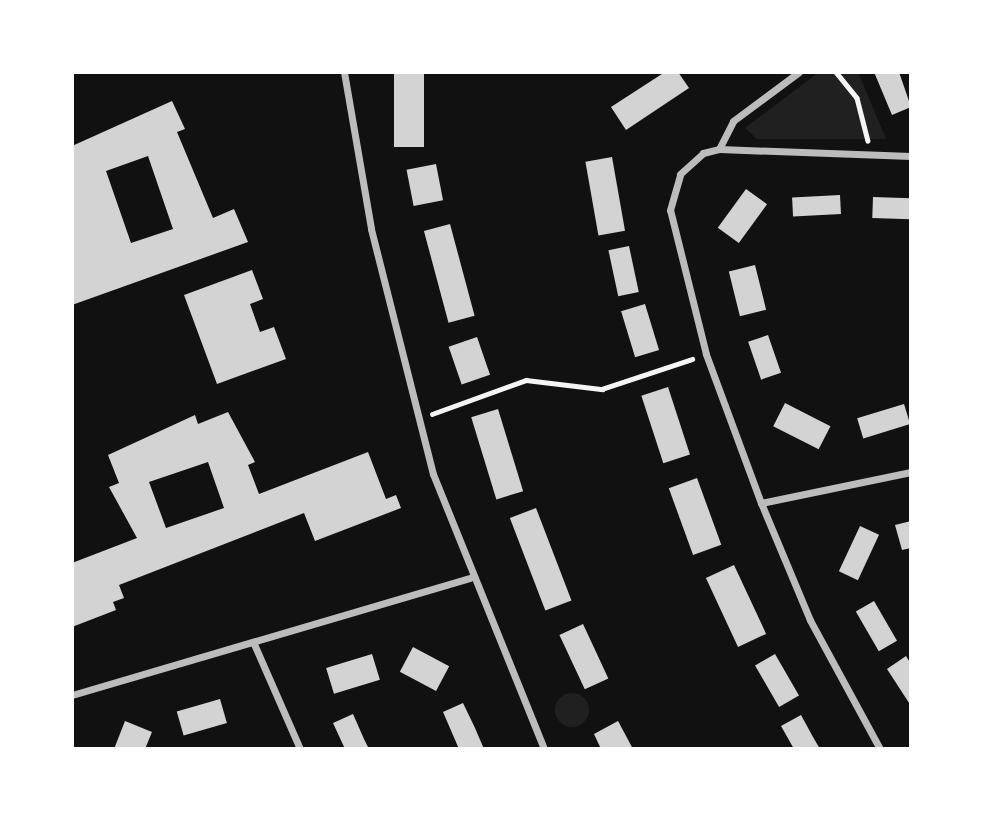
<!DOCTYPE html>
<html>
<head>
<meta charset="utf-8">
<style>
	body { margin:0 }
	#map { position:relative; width:983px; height:821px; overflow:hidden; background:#111; font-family:"Work Sans",sans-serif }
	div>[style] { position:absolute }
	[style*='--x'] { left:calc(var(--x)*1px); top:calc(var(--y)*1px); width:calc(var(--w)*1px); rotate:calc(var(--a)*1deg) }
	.green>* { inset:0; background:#202020 }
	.round { border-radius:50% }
	.building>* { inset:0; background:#d3d3d3; transform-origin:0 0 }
	.path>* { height:4.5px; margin:-2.25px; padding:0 2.25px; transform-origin:2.25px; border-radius:2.25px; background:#f5f5f5 }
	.minor>* { height:7px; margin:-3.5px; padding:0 3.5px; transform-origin:3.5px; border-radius:3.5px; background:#bcbcbc }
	span { translate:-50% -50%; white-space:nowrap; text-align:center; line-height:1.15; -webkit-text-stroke:7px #fff; paint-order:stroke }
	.frame { position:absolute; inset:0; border:74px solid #fff; pointer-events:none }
</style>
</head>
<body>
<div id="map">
	<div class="green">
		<div style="clip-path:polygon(819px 72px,858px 72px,886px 139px,757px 139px,745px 128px)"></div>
		<div class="round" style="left:555px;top:693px;width:34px;height:34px"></div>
	</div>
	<div class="building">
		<div style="left:394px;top:72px;width:30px;height:75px"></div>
		<div style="clip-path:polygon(665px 72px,678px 72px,689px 88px,626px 130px,611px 107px)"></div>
		<div style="clip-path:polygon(874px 72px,899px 72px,911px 107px,892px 115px)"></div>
		<div style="clip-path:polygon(evenodd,172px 101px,185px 129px,177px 132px,213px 218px,234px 209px,248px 242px,72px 305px,72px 146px,172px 101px,148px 156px,173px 229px,131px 243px,106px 171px,148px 156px)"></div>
		<div style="left:612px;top:157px;width:75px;height:27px;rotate:80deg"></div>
		<div style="left:436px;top:164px;width:37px;height:30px;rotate:79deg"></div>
		<div style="left:746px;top:189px;width:26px;height:48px;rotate:36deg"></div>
		<div style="left:840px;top:195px;width:19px;height:48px;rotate:87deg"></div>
		<div style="left:873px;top:197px;width:38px;height:21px;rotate:2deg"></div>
		<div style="left:450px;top:224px;width:95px;height:27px;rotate:75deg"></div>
		<div style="left:629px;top:246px;width:47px;height:21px;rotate:78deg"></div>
		<div style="left:755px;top:265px;width:46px;height:27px;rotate:76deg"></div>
		<div style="clip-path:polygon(252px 270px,263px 299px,250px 304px,260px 332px,274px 327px,286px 359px,217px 384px,184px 295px)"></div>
		<div style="left:645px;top:304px;width:48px;height:25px;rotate:73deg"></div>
		<div style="left:768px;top:335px;width:40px;height:21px;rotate:71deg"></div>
		<div style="left:477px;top:337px;width:40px;height:30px;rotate:71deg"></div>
		<div style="left:668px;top:387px;width:71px;height:28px;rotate:72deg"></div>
		<div style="left:785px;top:403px;width:51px;height:26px;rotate:27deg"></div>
		<div style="left:904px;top:404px;width:21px;height:49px;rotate:73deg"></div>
		<div style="left:498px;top:409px;width:86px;height:28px;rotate:73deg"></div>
		<div style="clip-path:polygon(evenodd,228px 412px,255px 462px,248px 465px,259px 494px,368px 452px,386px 499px,396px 495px,401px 508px,315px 541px,304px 513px,119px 585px,124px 598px,113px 602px,116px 610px,72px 627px,72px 563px,137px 538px,109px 487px,119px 483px,108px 455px,195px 415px,198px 424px,228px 412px,208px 462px,224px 508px,166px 528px,149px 482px,208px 462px)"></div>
		<div style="left:697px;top:478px;width:71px;height:30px;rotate:70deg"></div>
		<div style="left:536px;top:508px;width:99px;height:28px;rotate:69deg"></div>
		<div style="clip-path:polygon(911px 521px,911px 548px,902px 550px,895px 525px)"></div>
		<div style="left:860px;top:526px;width:21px;height:50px;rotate:25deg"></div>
		<div style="left:734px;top:565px;width:76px;height:31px;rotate:65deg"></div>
		<div style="left:874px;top:601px;width:46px;height:21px;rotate:60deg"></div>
		<div style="left:583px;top:624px;width:60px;height:26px;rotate:65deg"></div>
		<div style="left:413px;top:647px;width:41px;height:28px;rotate:28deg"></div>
		<div style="left:372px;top:654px;width:27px;height:48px;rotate:73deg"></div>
		<div style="left:775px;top:654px;width:48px;height:23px;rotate:60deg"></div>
		<div style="clip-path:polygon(906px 656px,911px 664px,911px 706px,887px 669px)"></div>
		<div style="left:220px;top:699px;width:25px;height:45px;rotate:74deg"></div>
		<div style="clip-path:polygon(463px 703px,475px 728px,484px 749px,459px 749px,443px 712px)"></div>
		<div style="clip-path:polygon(353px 714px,364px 739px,369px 749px,345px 749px,333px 723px)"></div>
		<div style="clip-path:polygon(801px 715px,813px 737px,820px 749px,794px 749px,781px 726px)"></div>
		<div style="clip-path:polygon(125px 721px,152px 732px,145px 749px,114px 749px)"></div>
		<div style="clip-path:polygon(618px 721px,633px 749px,601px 749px,594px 734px)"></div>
	</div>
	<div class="path">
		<div style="--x:836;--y:72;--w:33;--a:51"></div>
		<div style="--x:857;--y:98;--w:44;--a:75.7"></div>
		<div style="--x:432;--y:414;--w:100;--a:-19.9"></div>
		<div style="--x:526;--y:380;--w:77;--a:6.8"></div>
		<div style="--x:602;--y:389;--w:95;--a:-18.4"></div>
	</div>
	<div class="minor">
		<div style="--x:344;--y:72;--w:159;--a:80.2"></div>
		<div style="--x:371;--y:229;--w:253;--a:75.8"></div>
		<div style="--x:433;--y:474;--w:297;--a:68"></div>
		<div style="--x:719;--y:149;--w:31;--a:-63"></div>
		<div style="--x:733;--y:121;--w:82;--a:-36.6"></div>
		<div style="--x:761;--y:503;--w:153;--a:-11.7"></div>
		<div style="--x:254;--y:644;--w:115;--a:66.3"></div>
		<div style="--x:72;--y:695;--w:415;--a:-16.4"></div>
		<div style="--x:880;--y:749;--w:147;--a:-118.5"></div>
		<div style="--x:810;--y:620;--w:127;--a:-112.7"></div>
		<div style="--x:761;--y:503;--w:159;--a:-110.3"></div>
		<div style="--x:706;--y:354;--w:148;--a:-104"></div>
		<div style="--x:670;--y:210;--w:37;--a:-74"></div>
		<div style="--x:680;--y:174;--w:31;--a:-42"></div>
		<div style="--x:703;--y:153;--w:16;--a:-14"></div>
		<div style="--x:719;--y:149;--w:192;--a:2.1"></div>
	</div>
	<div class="frame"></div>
</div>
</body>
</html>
